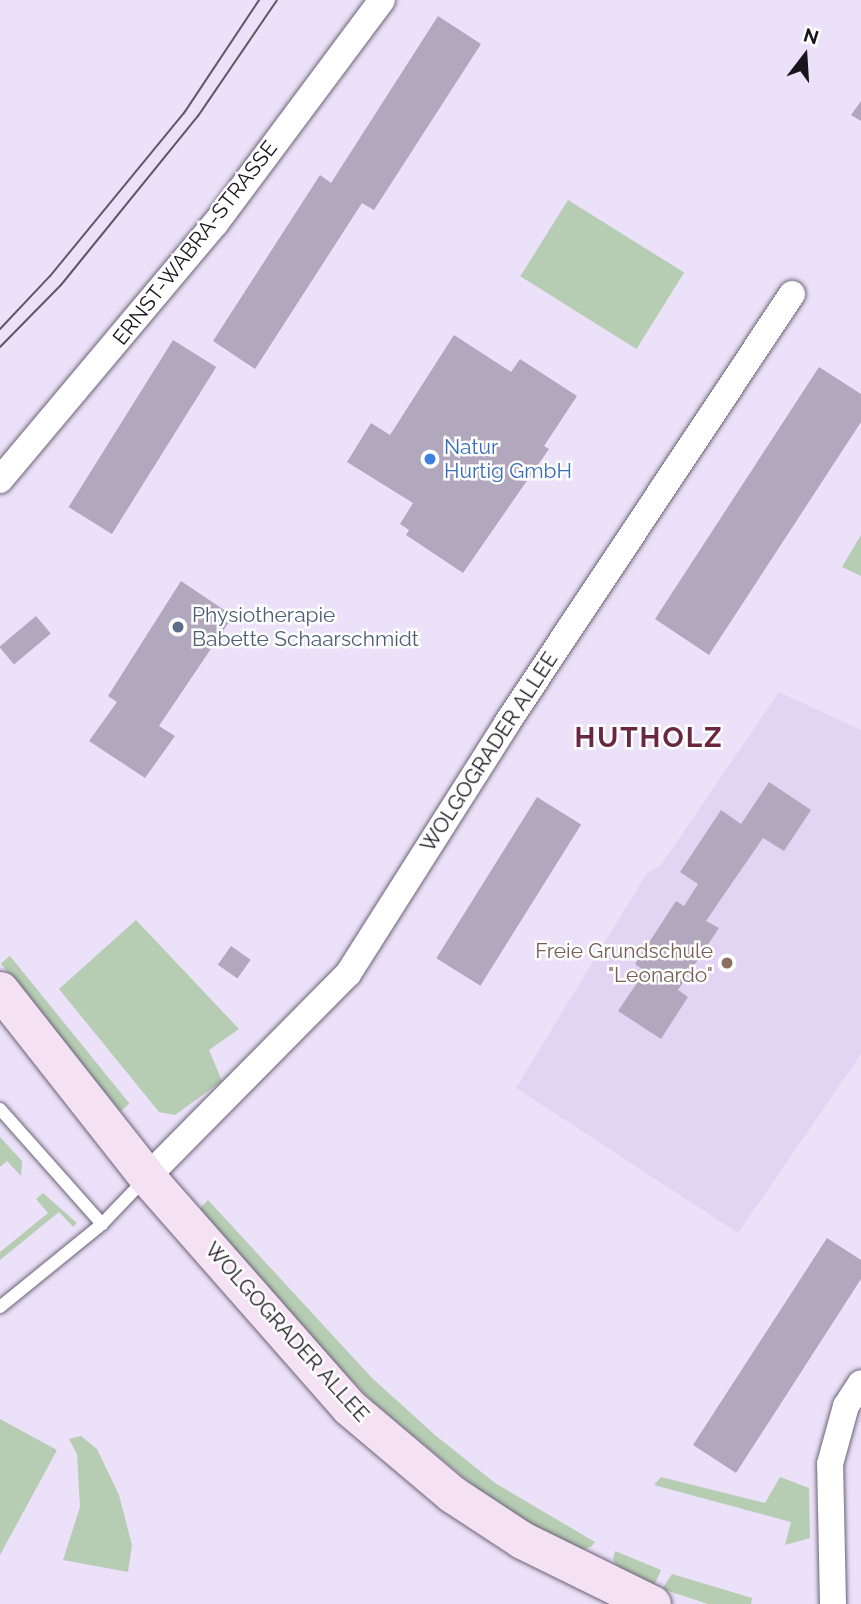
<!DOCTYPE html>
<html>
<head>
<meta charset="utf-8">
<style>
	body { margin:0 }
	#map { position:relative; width:861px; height:1604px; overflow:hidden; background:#ebe1f8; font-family:Raleway,sans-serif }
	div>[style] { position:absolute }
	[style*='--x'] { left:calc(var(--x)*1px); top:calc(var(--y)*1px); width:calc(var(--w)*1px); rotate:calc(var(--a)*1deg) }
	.built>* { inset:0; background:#e2d5f3 }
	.green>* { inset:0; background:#b6cdb4; transform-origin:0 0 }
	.building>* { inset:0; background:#b2a8be; transform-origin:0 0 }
	.roads { filter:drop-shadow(0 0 2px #6c6377) drop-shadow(0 0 2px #6c6377) }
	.service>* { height:12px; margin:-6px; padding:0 6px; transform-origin:6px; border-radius:6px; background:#fff }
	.minor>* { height:26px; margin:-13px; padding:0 13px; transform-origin:13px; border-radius:13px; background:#fff }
	.secondary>* { height:37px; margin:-18.5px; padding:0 18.5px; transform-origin:18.5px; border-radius:18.5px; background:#f4e1f3 }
	.tram>* { height:2px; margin:-1px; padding:0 1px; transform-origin:1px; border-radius:1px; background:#5e5865 }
	.dots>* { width:19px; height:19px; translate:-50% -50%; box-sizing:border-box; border:4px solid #fff; border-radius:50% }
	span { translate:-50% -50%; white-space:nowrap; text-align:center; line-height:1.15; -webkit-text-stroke:5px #fff; paint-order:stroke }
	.street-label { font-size:21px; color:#18141c }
	.shop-label { font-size:21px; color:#366cbe }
	.left { translate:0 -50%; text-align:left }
	.service-label { font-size:21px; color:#4e5e75 }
	.education-label { font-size:21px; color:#785e54 }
	.right { translate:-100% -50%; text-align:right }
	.district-label { font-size:28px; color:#6a2741; font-weight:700; letter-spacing:2px }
	.north { position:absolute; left:770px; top:21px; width:70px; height:70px; -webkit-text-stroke:5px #fff; paint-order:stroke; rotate:17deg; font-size:19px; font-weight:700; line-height:28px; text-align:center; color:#18141c }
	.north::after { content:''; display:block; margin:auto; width:24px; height:32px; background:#18141c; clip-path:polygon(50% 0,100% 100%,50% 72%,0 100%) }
</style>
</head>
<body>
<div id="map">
	<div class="built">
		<div style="clip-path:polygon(779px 692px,861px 730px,861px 1054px,738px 1233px,516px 1088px,647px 873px,661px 865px)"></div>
	</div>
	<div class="green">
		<div style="left:568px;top:200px;width:137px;height:90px;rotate:32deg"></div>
		<div style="clip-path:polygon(861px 535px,861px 576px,842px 567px)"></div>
		<div style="clip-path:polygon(136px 920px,239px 1029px,209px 1050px,222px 1081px,175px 1115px,159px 1112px,59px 989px)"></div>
		<div style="left:10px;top:956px;width:190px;height:12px;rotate:51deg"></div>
		<div style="clip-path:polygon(0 1137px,22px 1161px,21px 1176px,7px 1161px,0 1167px)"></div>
		<div style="clip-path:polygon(43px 1193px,77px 1223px,73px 1227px,59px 1212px,0 1260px,0 1252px,48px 1213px,36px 1199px)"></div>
		<div style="clip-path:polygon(208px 1200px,372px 1378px,435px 1435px,495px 1483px,595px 1542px,592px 1546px,578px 1553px,490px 1499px,374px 1403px,307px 1335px,199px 1209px)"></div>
		<div style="clip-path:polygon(0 1419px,57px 1450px,0 1555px)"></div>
		<div style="clip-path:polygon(81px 1436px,97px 1449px,119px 1495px,132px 1545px,128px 1572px,63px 1560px,80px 1507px,77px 1454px,69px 1439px)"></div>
		<div style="clip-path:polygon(661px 1477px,765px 1503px,780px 1477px,809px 1488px,810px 1538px,785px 1545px,791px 1522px,654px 1485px)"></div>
		<div style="clip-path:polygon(615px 1551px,661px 1570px,654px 1586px,620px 1574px,613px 1559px)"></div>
		<div style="clip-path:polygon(672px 1574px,752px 1598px,751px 1604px,708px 1604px,662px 1589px)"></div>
	</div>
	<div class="building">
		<div style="clip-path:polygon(438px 16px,481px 44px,374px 210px,362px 203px,255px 369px,213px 341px,320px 175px,331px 183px)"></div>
		<div style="clip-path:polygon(861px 101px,861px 121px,851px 115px)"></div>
		<div style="clip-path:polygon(454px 335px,511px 372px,520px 359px,577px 396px,544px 446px,549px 449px,463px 573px,406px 535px,409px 530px,400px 524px,413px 503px,347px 462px,371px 423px,390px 435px)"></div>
		<div style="left:173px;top:340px;width:51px;height:197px;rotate:32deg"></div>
		<div style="clip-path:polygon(819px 367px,861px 394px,861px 422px,709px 655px,655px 619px)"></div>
		<div style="clip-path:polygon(181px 581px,233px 616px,159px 726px,175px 736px,145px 778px,89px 741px,117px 702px,108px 696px)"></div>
		<div style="left:36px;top:616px;width:23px;height:48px;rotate:50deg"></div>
		<div style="clip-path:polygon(769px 782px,811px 810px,784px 851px,763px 838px,721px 899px,706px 921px,719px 928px,678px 990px,688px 997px,661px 1039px,618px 1011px,645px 971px,635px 964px,676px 901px,684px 906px,698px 884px,680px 872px,721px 810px,741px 824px)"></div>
		<div style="left:537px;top:797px;width:52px;height:190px;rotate:32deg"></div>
		<div style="left:231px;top:946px;width:24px;height:23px;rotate:35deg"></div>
		<div style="clip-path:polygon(827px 1238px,861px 1260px,861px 1279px,736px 1473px,693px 1445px)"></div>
	</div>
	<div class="roads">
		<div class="service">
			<div style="--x:0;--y:1109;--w:154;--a:48.4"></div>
			<div style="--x:0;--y:1307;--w:132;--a:-39.1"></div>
			<div style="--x:102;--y:1224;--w:61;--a:-46.3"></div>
		</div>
		<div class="minor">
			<div style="--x:0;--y:480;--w:334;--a:-50"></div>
			<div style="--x:215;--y:224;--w:279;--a:-53.3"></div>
			<div style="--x:147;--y:1177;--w:286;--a:-45.3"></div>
			<div style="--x:348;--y:974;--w:297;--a:-57.6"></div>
			<div style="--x:507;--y:723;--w:515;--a:-56.4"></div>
			<div style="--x:833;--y:1604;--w:140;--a:-91.2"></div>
			<div style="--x:830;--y:1464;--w:60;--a:-74.6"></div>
			<div style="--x:846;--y:1406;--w:27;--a:-57"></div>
		</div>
		<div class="secondary">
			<div style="--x:0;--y:990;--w:238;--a:51.8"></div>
			<div style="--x:147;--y:1177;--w:306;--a:48.7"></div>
			<div style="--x:349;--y:1407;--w:135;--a:40.2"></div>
			<div style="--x:452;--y:1494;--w:84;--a:33.3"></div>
			<div style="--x:522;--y:1540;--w:145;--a:26.2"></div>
		</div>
	</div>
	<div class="tram">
		<div style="--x:0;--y:329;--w:73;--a:-46.7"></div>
		<div style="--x:50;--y:276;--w:211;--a:-50.6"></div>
		<div style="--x:184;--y:113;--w:136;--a:-56.4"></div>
		<div style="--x:0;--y:347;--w:87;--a:-45.5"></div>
		<div style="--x:61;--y:285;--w:218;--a:-51"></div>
		<div style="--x:198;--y:116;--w:140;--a:-55.7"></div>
	</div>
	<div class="dots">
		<div style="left:430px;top:459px;background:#3f7fe0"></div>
		<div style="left:178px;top:627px;background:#5c6f8a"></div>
		<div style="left:727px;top:963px;background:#8d6e63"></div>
	</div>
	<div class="street-label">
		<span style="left:195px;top:243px;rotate:-52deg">ERNST-WABRA-STRASSE</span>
		<span style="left:489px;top:752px;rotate:-57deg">WOLGOGRADER ALLEE</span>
		<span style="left:287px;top:1332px;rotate:48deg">WOLGOGRADER ALLEE</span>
	</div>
	<div class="shop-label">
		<span class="left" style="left:444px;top:459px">Natur<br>Hurtig GmbH</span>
	</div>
	<div class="service-label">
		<span class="left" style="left:192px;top:627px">Physiotherapie<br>Babette Schaarschmidt</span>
	</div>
	<div class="education-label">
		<span class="right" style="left:713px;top:963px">Freie Grundschule<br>"Leonardo"</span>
	</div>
	<div class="district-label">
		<span style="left:649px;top:738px">HUTHOLZ</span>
	</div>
	<div class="north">N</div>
</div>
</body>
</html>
